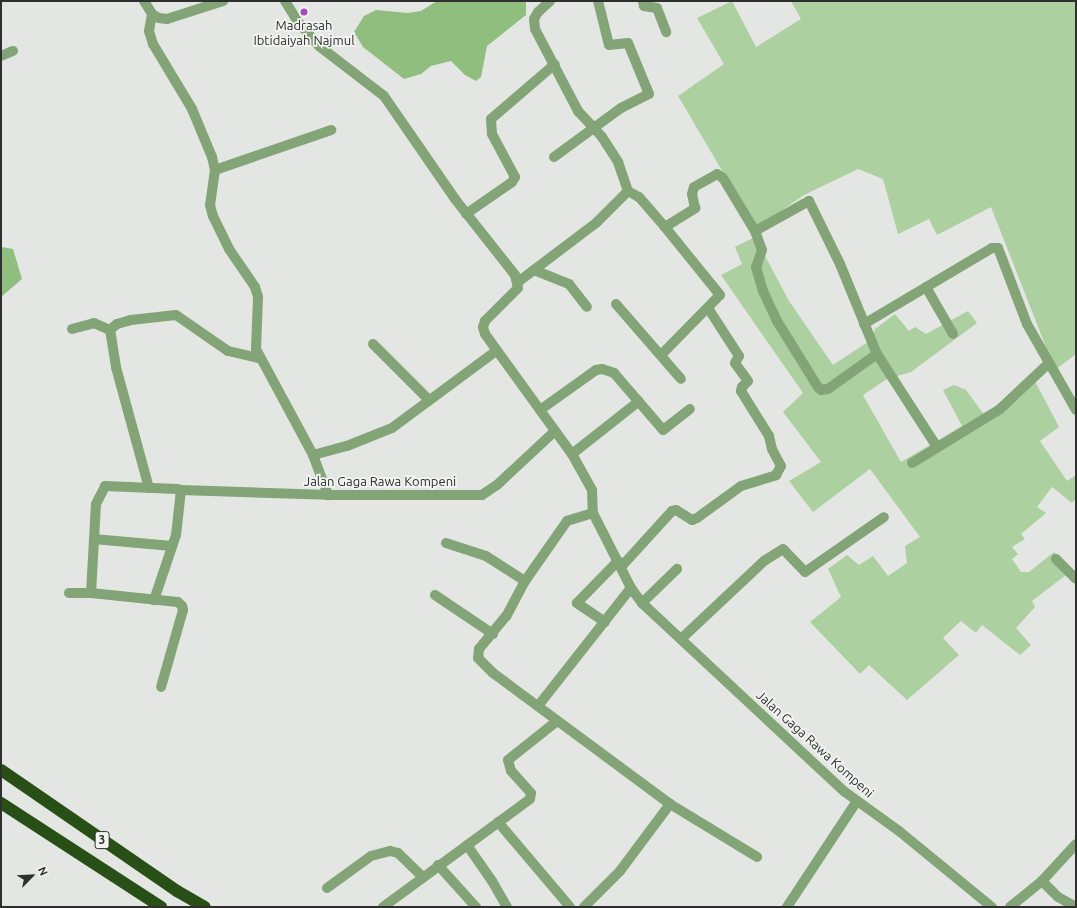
<!DOCTYPE html>
<html>
<head>
<meta charset="utf-8">
<style>
	body { margin:0 }
	#map { position:relative; width:1077px; height:908px; overflow:hidden; background:#e4e6e3; font-family:Ubuntu,sans-serif }
	div>[style] { position:absolute }
	[style*='--x'] { left:calc(var(--x)*1px); top:calc(var(--y)*1px); width:calc(var(--w)*1px); rotate:calc(var(--a)*1deg) }
	.green>* { inset:0; background:#add0a0 }
	.water>* { inset:0; background:#8fbe7e }
	.minor>* { height:10px; margin:-5px; padding:0 5px; transform-origin:5px; border-radius:5px; background:#83a477 }
	.highway>* { height:12px; margin:-6px; padding:0 6px; transform-origin:6px; border-radius:6px; background:#284f16 }
	.dots>* { width:11px; height:11px; translate:-50% -50%; box-sizing:border-box; border:2px solid #f1f4f0; border-radius:50% }
	span { translate:-50% -50%; white-space:nowrap; text-align:center; line-height:1.15; -webkit-text-stroke:3.5px #f1f4f0; paint-order:stroke }
	.shield-label span { padding:1px 3px; background:#f1f4f0; border:1px solid; border-radius:3px; -webkit-text-stroke-width:0 }
	.shield-label { font-size:12px; color:#2e2f2e; font-weight:700 }
	.poi-label { font-size:13px; color:#2e2f2e }
	.street-label { font-size:13px; color:#2e2f2e }
	.frame { position:absolute; inset:0; border:2px solid #2e2f2e; pointer-events:none }
	.north { position:absolute; left:12px; top:856px; width:40px; height:40px; -webkit-text-stroke:3px #f1f4f0; paint-order:stroke; rotate:66deg; font-size:11px; font-weight:700; line-height:16px; text-align:center; color:#2e2f2e }
	.north::after { content:''; display:block; margin:auto; width:14px; height:18px; background:#2e2f2e; clip-path:polygon(50% 0,100% 100%,50% 72%,0 100%) }
</style>
</head>
<body>
<div id="map">
	<div class="green">
		<div style="clip-path:polygon(732px 1px,756px 47px,801px 19px,791px 1px,1076px 1px,1076px 354px,1055px 370px,991px 207px,937px 235px,929px 219px,898px 234px,883px 179px,858px 169px,804px 195px,756px 228px,678px 96px,724px 64px,697px 18px)"></div>
		<div style="clip-path:polygon(755px 237px,789px 301px,833px 365px,871px 340px,875px 329px,895px 314px,909px 331px,915px 327px,926px 334px,968px 311px,977px 323px,911px 372px,887px 379px,863px 395px,901px 462px,962px 426px,943px 390px,954px 385px,966px 390px,985px 416px,1035px 381px,1059px 427px,1040px 441px,1067px 481px,1076px 475px,1076px 498px,1072px 503px,1052px 487px,1037px 507px,1046px 513px,1021px 534px,1025px 539px,1012px 547px,1018px 554px,1012px 559px,1021px 572px,1029px 572px,1054px 552px,1071px 571px,1032px 601px,1035px 607px,1016px 628px,1031px 645px,1020px 655px,982px 625px,976px 633px,961px 621px,943px 638px,959px 655px,907px 700px,869px 665px,860px 674px,810px 622px,841px 597px,828px 569px,847px 555px,859px 565px,873px 556px,888px 576px,907px 563px,905px 546px,920px 537px,870px 469px,813px 512px,789px 481px,821px 462px,783px 412px,803px 393px,721px 275px,742px 264px,735px 247px)"></div>
	</div>
	<div class="water">
		<div style="clip-path:polygon(437px 1px,526px 1px,526px 15px,487px 46px,481px 77px,476px 81px,465px 75px,451px 61px,431px 66px,421px 74px,404px 79px,363px 47px,354px 32px,364px 16px,376px 10px,408px 13px,421px 11px)"></div>
		<div style="clip-path:polygon(1px 247px,13px 249px,22px 279px,1px 297px)"></div>
	</div>
	<div class="minor">
		<div style="--x:144;--y:1;--w:15;--a:58"></div>
		<div style="--x:152;--y:14;--w:8;--a:30"></div>
		<div style="--x:159;--y:18;--w:8;--a:7"></div>
		<div style="--x:167;--y:19;--w:59;--a:-17.8"></div>
		<div style="--x:285;--y:1;--w:26;--a:58"></div>
		<div style="--x:299;--y:23;--w:30;--a:49"></div>
		<div style="--x:319;--y:46;--w:82;--a:37.6"></div>
		<div style="--x:384;--y:96;--w:125;--a:55.4"></div>
		<div style="--x:455;--y:199;--w:97;--a:51.7"></div>
		<div style="--x:515;--y:275;--w:13;--a:77"></div>
		<div style="--x:518;--y:288;--w:47;--a:135"></div>
		<div style="--x:485;--y:321;--w:6;--a:108"></div>
		<div style="--x:483;--y:327;--w:7;--a:74"></div>
		<div style="--x:485;--y:334;--w:148;--a:54.1"></div>
		<div style="--x:572;--y:454;--w:41;--a:60.9"></div>
		<div style="--x:592;--y:490;--w:23;--a:88"></div>
		<div style="--x:593;--y:513;--w:84;--a:63.1"></div>
		<div style="--x:631;--y:588;--w:19;--a:54"></div>
		<div style="--x:642;--y:603;--w:277;--a:43"></div>
		<div style="--x:845;--y:792;--w:67;--a:35.8"></div>
		<div style="--x:899;--y:831;--w:120;--a:39.3"></div>
		<div style="--x:550;--y:1;--w:16;--a:137"></div>
		<div style="--x:538;--y:12;--w:8;--a:120"></div>
		<div style="--x:534;--y:19;--w:10;--a:84"></div>
		<div style="--x:535;--y:29;--w:93;--a:62.3"></div>
		<div style="--x:578;--y:111;--w:35;--a:47"></div>
		<div style="--x:602;--y:137;--w:30;--a:57"></div>
		<div style="--x:618;--y:162;--w:31;--a:71"></div>
		<div style="--x:643;--y:1;--w:5;--a:79"></div>
		<div style="--x:644;--y:6;--w:13;--a:9"></div>
		<div style="--x:657;--y:8;--w:26;--a:69"></div>
		<div style="--x:152;--y:14;--w:17;--a:100"></div>
		<div style="--x:149;--y:31;--w:14;--a:73"></div>
		<div style="--x:153;--y:44;--w:76;--a:59"></div>
		<div style="--x:192;--y:109;--w:52;--a:67.4"></div>
		<div style="--x:212;--y:157;--w:13;--a:77"></div>
		<div style="--x:215;--y:170;--w:35;--a:98"></div>
		<div style="--x:210;--y:205;--w:11;--a:75"></div>
		<div style="--x:213;--y:216;--w:37;--a:64"></div>
		<div style="--x:229;--y:249;--w:46;--a:55.6"></div>
		<div style="--x:255;--y:287;--w:10;--a:73"></div>
		<div style="--x:258;--y:297;--w:52;--a:92.2"></div>
		<div style="--x:256;--y:349;--w:120;--a:61.7"></div>
		<div style="--x:313;--y:455;--w:43;--a:69.4"></div>
		<div style="--x:1;--y:56;--w:13;--a:-23"></div>
		<div style="--x:554;--y:157;--w:83;--a:-36.2"></div>
		<div style="--x:621;--y:108;--w:31;--a:-27"></div>
		<div style="--x:649;--y:94;--w:55;--a:-112.4"></div>
		<div style="--x:628;--y:43;--w:19;--a:174"></div>
		<div style="--x:609;--y:45;--w:45;--a:-104"></div>
		<div style="--x:215;--y:170;--w:123;--a:-19"></div>
		<div style="--x:466;--y:214;--w:56;--a:-34.8"></div>
		<div style="--x:512;--y:182;--w:6;--a:-59"></div>
		<div style="--x:515;--y:177;--w:49;--a:-118.1"></div>
		<div style="--x:492;--y:134;--w:15;--a:-94"></div>
		<div style="--x:491;--y:119;--w:84;--a:-40.7"></div>
		<div style="--x:755;--y:231;--w:20;--a:70"></div>
		<div style="--x:762;--y:250;--w:18;--a:109"></div>
		<div style="--x:756;--y:267;--w:25;--a:74"></div>
		<div style="--x:763;--y:291;--w:33;--a:65"></div>
		<div style="--x:777;--y:321;--w:78;--a:58.2"></div>
		<div style="--x:818;--y:387;--w:4;--a:45"></div>
		<div style="--x:821;--y:390;--w:7;--a:-8"></div>
		<div style="--x:828;--y:389;--w:60;--a:-35.5"></div>
		<div style="--x:534;--y:270;--w:38;--a:22"></div>
		<div style="--x:569;--y:284;--w:29;--a:52"></div>
		<div style="--x:518;--y:282;--w:98;--a:-37.1"></div>
		<div style="--x:596;--y:223;--w:45;--a:-45"></div>
		<div style="--x:628;--y:191;--w:13;--a:29"></div>
		<div style="--x:639;--y:197;--w:40;--a:49"></div>
		<div style="--x:665;--y:227;--w:36;--a:-32"></div>
		<div style="--x:695;--y:208;--w:14;--a:-102"></div>
		<div style="--x:692;--y:194;--w:7;--a:-74"></div>
		<div style="--x:694;--y:187;--w:26;--a:-29"></div>
		<div style="--x:717;--y:174;--w:7;--a:34"></div>
		<div style="--x:723;--y:178;--w:62;--a:58.9"></div>
		<div style="--x:755;--y:231;--w:62;--a:-29.1"></div>
		<div style="--x:809;--y:201;--w:70;--a:63.8"></div>
		<div style="--x:840;--y:264;--w:97;--a:67.7"></div>
		<div style="--x:877;--y:354;--w:111;--a:57.2"></div>
		<div style="--x:926;--y:287;--w:54;--a:60.1"></div>
		<div style="--x:616;--y:304;--w:99;--a:49.1"></div>
		<div style="--x:864;--y:324;--w:149;--a:-30.7"></div>
		<div style="--x:992;--y:248;--w:6;--a:0"></div>
		<div style="--x:998;--y:248;--w:81;--a:69.1"></div>
		<div style="--x:1027;--y:324;--w:99;--a:60.3"></div>
		<div style="--x:72;--y:329;--w:23;--a:-15"></div>
		<div style="--x:94;--y:323;--w:17;--a:24"></div>
		<div style="--x:373;--y:344;--w:79;--a:45"></div>
		<div style="--x:661;--y:355;--w:84;--a:-45.5"></div>
		<div style="--x:720;--y:295;--w:87;--a:-129"></div>
		<div style="--x:540;--y:410;--w:69;--a:-35.5"></div>
		<div style="--x:596;--y:370;--w:6;--a:-9"></div>
		<div style="--x:602;--y:369;--w:13;--a:18"></div>
		<div style="--x:614;--y:373;--w:75;--a:49.3"></div>
		<div style="--x:663;--y:430;--w:34;--a:-38"></div>
		<div style="--x:572;--y:454;--w:85;--a:-38.3"></div>
		<div style="--x:313;--y:455;--w:35;--a:-15"></div>
		<div style="--x:347;--y:446;--w:48;--a:-21.8"></div>
		<div style="--x:392;--y:428;--w:129;--a:-36.5"></div>
		<div style="--x:912;--y:463;--w:103;--a:-31.5"></div>
		<div style="--x:1000;--y:409;--w:67;--a:-43.2"></div>
		<div style="--x:149;--y:488;--w:125;--a:-105.3"></div>
		<div style="--x:116;--y:367;--w:37;--a:-99"></div>
		<div style="--x:110;--y:330;--w:9;--a:-41"></div>
		<div style="--x:117;--y:324;--w:15;--a:-16"></div>
		<div style="--x:131;--y:320;--w:45;--a:-6.3"></div>
		<div style="--x:176;--y:315;--w:63;--a:34.7"></div>
		<div style="--x:228;--y:351;--w:32;--a:13"></div>
		<div style="--x:181;--y:490;--w:147;--a:1.9"></div>
		<div style="--x:328;--y:495;--w:154;--a:0"></div>
		<div style="--x:482;--y:495;--w:18;--a:-34"></div>
		<div style="--x:497;--y:485;--w:79;--a:-43"></div>
		<div style="--x:593;--y:513;--w:27;--a:163"></div>
		<div style="--x:567;--y:521;--w:73;--a:125"></div>
		<div style="--x:525;--y:581;--w:40;--a:118"></div>
		<div style="--x:506;--y:616;--w:43;--a:129.3"></div>
		<div style="--x:479;--y:649;--w:9;--a:96"></div>
		<div style="--x:478;--y:658;--w:21;--a:45"></div>
		<div style="--x:493;--y:673;--w:220;--a:36.5"></div>
		<div style="--x:670;--y:804;--w:102;--a:31.3"></div>
		<div style="--x:94;--y:539;--w:78;--a:5.1"></div>
		<div style="--x:446;--y:543;--w:42;--a:18"></div>
		<div style="--x:486;--y:556;--w:46;--a:32.7"></div>
		<div style="--x:1056;--y:559;--w:28;--a:45"></div>
		<div style="--x:621;--y:567;--w:76;--a:-47.7"></div>
		<div style="--x:672;--y:511;--w:4;--a:-14"></div>
		<div style="--x:676;--y:510;--w:19;--a:32"></div>
		<div style="--x:692;--y:520;--w:5;--a:-22"></div>
		<div style="--x:697;--y:518;--w:54;--a:-36"></div>
		<div style="--x:741;--y:486;--w:37;--a:-17"></div>
		<div style="--x:776;--y:475;--w:10;--a:-61"></div>
		<div style="--x:781;--y:466;--w:19;--a:-118"></div>
		<div style="--x:772;--y:449;--w:13;--a:-103"></div>
		<div style="--x:769;--y:436;--w:53;--a:-121.9"></div>
		<div style="--x:741;--y:391;--w:4;--a:-76"></div>
		<div style="--x:742;--y:387;--w:8;--a:-45"></div>
		<div style="--x:748;--y:381;--w:22;--a:-126"></div>
		<div style="--x:735;--y:363;--w:8;--a:-60"></div>
		<div style="--x:739;--y:356;--w:57;--a:-122.9"></div>
		<div style="--x:69;--y:593;--w:22;--a:0"></div>
		<div style="--x:91;--y:593;--w:87;--a:5.9"></div>
		<div style="--x:178;--y:602;--w:6;--a:45"></div>
		<div style="--x:182;--y:606;--w:4;--a:76"></div>
		<div style="--x:183;--y:610;--w:80;--a:105.9"></div>
		<div style="--x:91;--y:593;--w:89;--a:-86.8"></div>
		<div style="--x:96;--y:504;--w:20;--a:-63"></div>
		<div style="--x:105;--y:486;--w:72;--a:2.4"></div>
		<div style="--x:177;--y:489;--w:4;--a:14"></div>
		<div style="--x:181;--y:490;--w:45;--a:96.3"></div>
		<div style="--x:176;--y:535;--w:69;--a:108.7"></div>
		<div style="--x:435;--y:595;--w:70;--a:33.9"></div>
		<div style="--x:642;--y:603;--w:49;--a:-44.2"></div>
		<div style="--x:605;--y:622;--w:34;--a:-146"></div>
		<div style="--x:577;--y:603;--w:59;--a:-45.7"></div>
		<div style="--x:681;--y:639;--w:114;--a:-43.2"></div>
		<div style="--x:764;--y:561;--w:22;--a:-32"></div>
		<div style="--x:783;--y:549;--w:32;--a:46"></div>
		<div style="--x:805;--y:572;--w:96;--a:-34.8"></div>
		<div style="--x:538;--y:706;--w:150;--a:-51.8"></div>
		<div style="--x:498;--y:822;--w:111;--a:49.7"></div>
		<div style="--x:467;--y:845;--w:44;--a:55.2"></div>
		<div style="--x:492;--y:881;--w:30;--a:60"></div>
		<div style="--x:438;--y:865;--w:57;--a:47.9"></div>
		<div style="--x:1042;--y:881;--w:23;--a:45"></div>
		<div style="--x:1058;--y:897;--w:21;--a:29"></div>
		<div style="--x:327;--y:888;--w:54;--a:-36"></div>
		<div style="--x:371;--y:856;--w:20;--a:-15"></div>
		<div style="--x:390;--y:851;--w:8;--a:14"></div>
		<div style="--x:398;--y:853;--w:35;--a:44"></div>
		<div style="--x:383;--y:907;--w:182;--a:-36.3"></div>
		<div style="--x:530;--y:799;--w:6;--a:-81"></div>
		<div style="--x:531;--y:793;--w:30;--a:-132"></div>
		<div style="--x:511;--y:771;--w:11;--a:-105"></div>
		<div style="--x:508;--y:760;--w:63;--a:-38.5"></div>
		<div style="--x:584;--y:907;--w:51;--a:-45"></div>
		<div style="--x:620;--y:871;--w:84;--a:-53.3"></div>
		<div style="--x:787;--y:907;--w:127;--a:-56.6"></div>
		<div style="--x:1010;--y:907;--w:41;--a:-39.1"></div>
		<div style="--x:1042;--y:881;--w:50;--a:-47.4"></div>
	</div>
	<div class="highway">
		<div style="--x:1;--y:770;--w:214;--a:34.5"></div>
		<div style="--x:177;--y:891;--w:32;--a:30"></div>
		<div style="--x:1;--y:803;--w:191;--a:33"></div>
	</div>
	<div class="dots">
		<div style="left:304px;top:12px;background:#a24dbc"></div>
	</div>
	<div class="shield-label">
		<span style="left:102px;top:840px">3</span>
	</div>
	<div class="poi-label">
		<span style="left:304px;top:33px">Madrasah<br>Ibtidaiyah Najmul</span>
	</div>
	<div class="street-label">
		<span style="left:380px;top:481px">Jalan Gaga Rawa Kompeni</span>
		<span style="left:815px;top:744px;rotate:42deg">Jalan Gaga Rawa Kompeni</span>
	</div>
	<div class="frame"></div>
	<div class="north">N</div>
</div>
</body>
</html>
